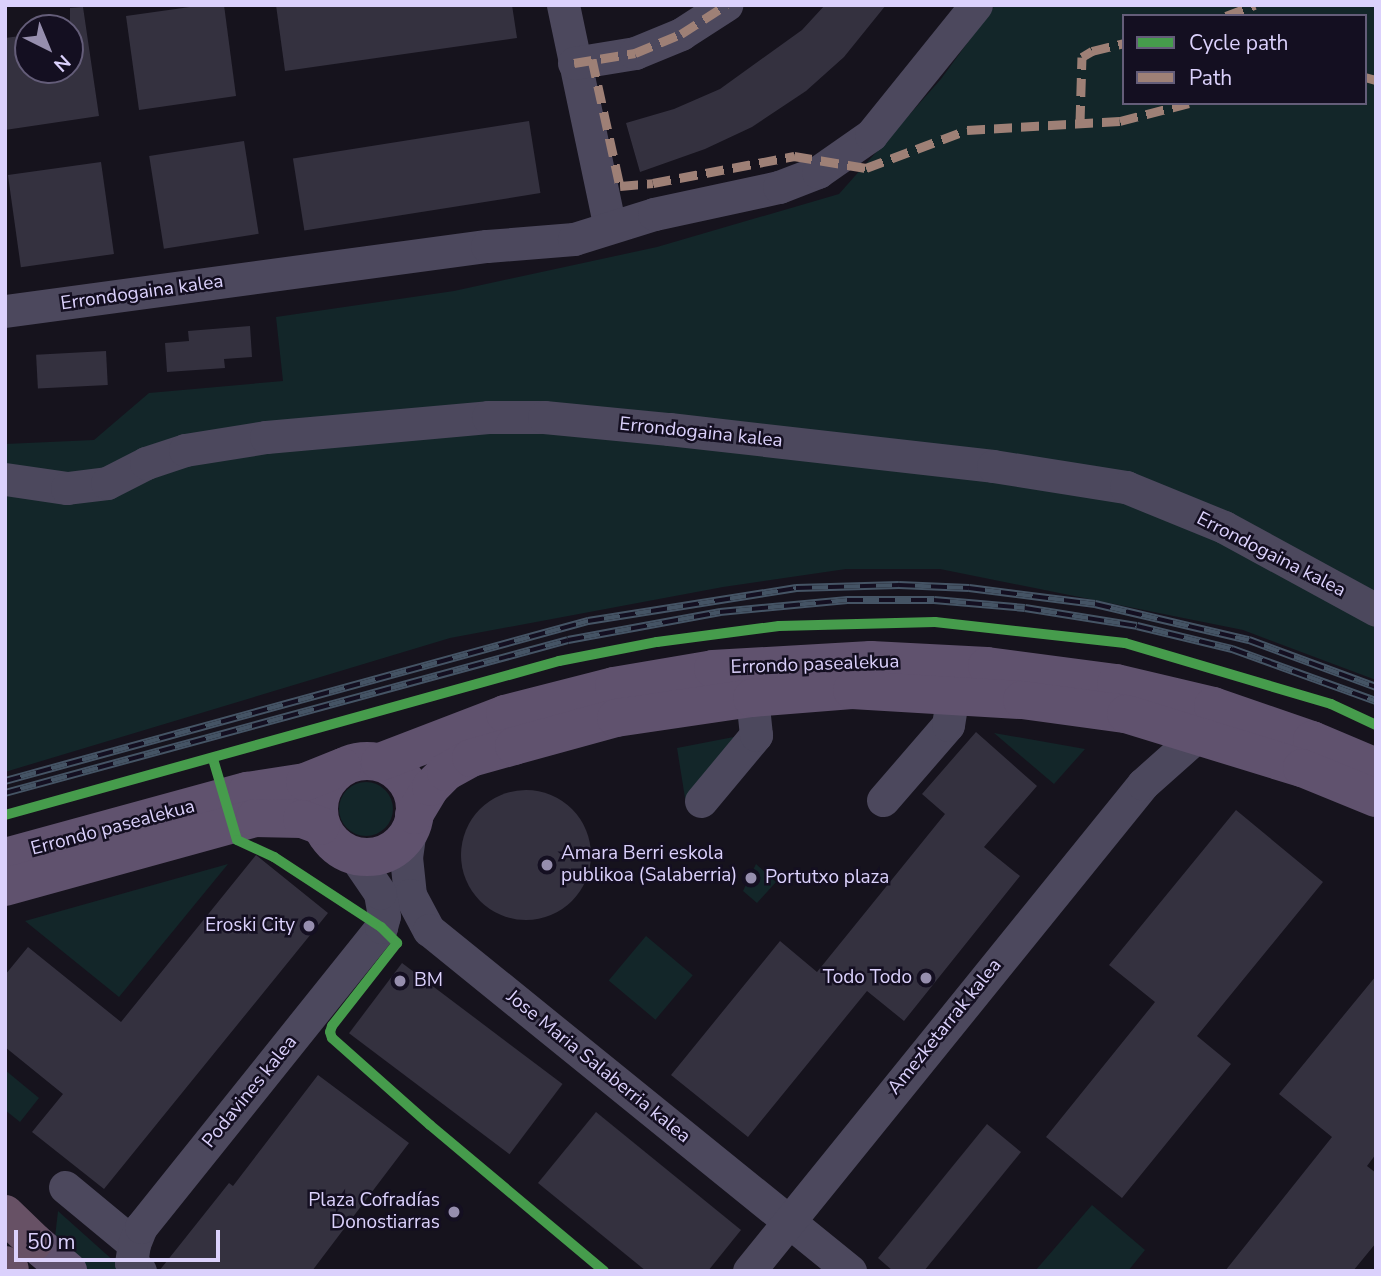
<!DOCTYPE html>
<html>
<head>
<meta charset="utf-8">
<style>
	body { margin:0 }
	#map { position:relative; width:1381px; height:1276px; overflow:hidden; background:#16131d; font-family:"Nunito Sans",sans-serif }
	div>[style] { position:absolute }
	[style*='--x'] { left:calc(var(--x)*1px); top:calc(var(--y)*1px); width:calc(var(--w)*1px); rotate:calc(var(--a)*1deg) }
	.green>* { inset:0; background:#132629; transform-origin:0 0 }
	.round { border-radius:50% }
	.building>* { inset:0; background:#34313f; transform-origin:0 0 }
	.minor>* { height:33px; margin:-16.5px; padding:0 16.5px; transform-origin:16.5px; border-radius:16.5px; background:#4c485d }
	.major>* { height:38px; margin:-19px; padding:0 19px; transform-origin:19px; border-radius:19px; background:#60526e }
	.major>.ring { margin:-19px; padding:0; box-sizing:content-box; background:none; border:38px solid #60526e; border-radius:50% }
	.highway>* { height:38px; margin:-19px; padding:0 19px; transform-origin:19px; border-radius:19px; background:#675165 }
	.rail>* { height:8px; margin-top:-4px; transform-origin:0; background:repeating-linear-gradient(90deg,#140f21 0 16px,#455465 0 32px); box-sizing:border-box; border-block:2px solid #455465 }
	.quiet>* { height:9px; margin-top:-4.5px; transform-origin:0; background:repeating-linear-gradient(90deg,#9e8076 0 18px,transparent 0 27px) }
	.cycleway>* { height:10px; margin:-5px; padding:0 5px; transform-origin:5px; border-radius:5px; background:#469c4c }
	.dots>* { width:19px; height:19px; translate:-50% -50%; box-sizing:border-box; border:4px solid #140f21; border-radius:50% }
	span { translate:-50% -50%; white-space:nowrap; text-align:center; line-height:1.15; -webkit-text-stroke:5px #140f21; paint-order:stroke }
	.street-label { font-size:19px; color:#dbd1fc }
	.poi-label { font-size:19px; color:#dbd1fc }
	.left { translate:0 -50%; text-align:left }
	.right { translate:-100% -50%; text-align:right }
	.frame { position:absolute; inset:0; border:7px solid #dbd1fc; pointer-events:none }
	.legend { position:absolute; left:1122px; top:14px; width:245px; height:91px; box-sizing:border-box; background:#140f21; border:2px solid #645d79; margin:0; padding:9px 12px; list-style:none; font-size:21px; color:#dbd1fc }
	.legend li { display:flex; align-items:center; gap:14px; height:35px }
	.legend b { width:35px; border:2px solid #645d79 }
	.north { position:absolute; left:14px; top:14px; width:70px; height:70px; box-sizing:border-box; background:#140f21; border:2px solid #645d79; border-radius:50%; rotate:137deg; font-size:19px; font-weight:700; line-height:28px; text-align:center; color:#dbd1fc }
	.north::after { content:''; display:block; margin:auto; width:24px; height:32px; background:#968eae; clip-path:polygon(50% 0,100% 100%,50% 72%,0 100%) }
	.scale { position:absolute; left:14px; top:1230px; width:206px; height:32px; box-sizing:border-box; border:4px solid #dbd1fc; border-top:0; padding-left:9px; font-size:21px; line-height:24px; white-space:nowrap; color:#dbd1fc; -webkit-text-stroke:5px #140f21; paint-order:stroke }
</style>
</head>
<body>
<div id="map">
	<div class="green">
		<div style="clip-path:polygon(evenodd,995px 5px,1376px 5px,1376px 680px,1243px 630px,940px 569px,846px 569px,723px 587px,450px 638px,5px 772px,5px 444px,94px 440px,149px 393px,283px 381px,276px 317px,454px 291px,657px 247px,839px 194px,941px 79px,995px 5px,1124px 16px,1365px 16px,1365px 103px,1124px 103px,1124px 16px)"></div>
		<div style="clip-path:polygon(994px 733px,1085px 749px,1054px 784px)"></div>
		<div style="clip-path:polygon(744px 735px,686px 804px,677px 748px)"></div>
		<div class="round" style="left:339px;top:782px;width:54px;height:54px"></div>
		<div style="clip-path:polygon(228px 864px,119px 997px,25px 921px)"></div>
		<div style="clip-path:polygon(756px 864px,776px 882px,757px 903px,743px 891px)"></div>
		<div style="left:646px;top:936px;width:61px;height:58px;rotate:40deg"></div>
		<div style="clip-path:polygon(5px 1070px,39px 1098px,20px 1122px,5px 1110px)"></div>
		<div style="clip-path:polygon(1092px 1205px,1145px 1250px,1128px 1271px,1035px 1271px)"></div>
		<div style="clip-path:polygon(58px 1211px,125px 1271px,84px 1271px,54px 1246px)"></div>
	</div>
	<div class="building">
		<div style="clip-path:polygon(204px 5px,224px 5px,236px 96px,139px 110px,126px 16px)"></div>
		<div style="clip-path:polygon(276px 5px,512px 5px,517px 38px,285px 71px)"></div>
		<div style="clip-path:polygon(825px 5px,886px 5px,844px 57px,806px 91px,752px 127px,705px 149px,640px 172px,626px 123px,674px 109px,720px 89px,802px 30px)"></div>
		<div style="clip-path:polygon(83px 7px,99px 116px,5px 130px,5px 38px,28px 35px,28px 70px,70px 70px,70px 8px)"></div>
		<div style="left:529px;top:121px;width:73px;height:239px;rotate:81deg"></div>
		<div style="left:244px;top:141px;width:94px;height:96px;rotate:81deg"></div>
		<div style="left:101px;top:162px;width:93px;height:94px;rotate:82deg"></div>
		<div style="clip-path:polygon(250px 326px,252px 357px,224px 359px,225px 368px,167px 372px,165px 343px,189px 341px,188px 331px)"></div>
		<div style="left:106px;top:351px;width:34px;height:70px;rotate:87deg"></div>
		<div style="clip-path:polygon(976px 732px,1037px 786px,984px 847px,1020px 876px,904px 1021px,867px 991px,748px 1137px,671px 1075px,780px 941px,817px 972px,945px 814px,922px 794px)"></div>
		<div class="round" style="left:461px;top:790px;width:130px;height:130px"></div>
		<div style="clip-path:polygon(1236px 810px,1323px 882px,1197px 1036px,1231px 1064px,1122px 1198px,1046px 1137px,1155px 1002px,1109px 965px)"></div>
		<div style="clip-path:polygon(256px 855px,328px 913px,104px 1189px,32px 1132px,63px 1094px,5px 1047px,5px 975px,28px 947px,121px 1022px)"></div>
		<div style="left:402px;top:963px;width:201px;height:88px;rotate:37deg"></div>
		<div style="clip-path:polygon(1376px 976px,1376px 1154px,1367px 1166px,1376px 1173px,1376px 1243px,1353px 1271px,1225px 1271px,1332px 1137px,1279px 1094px)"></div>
		<div style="clip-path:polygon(318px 1075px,409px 1143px,312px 1271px,159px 1271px,229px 1183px,233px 1186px)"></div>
		<div style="clip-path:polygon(596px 1112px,741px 1230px,708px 1271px,646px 1271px,538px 1183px)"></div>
		<div style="clip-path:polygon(987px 1124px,1021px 1152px,924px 1271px,893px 1271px,878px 1258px)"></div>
	</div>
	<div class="minor">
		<div style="--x:563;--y:5;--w:214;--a:78.1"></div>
		<div style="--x:574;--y:63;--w:62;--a:-9.3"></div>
		<div style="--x:635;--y:53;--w:50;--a:-22.4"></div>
		<div style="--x:681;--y:34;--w:54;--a:-32.8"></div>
		<div style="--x:5;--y:311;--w:486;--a:-7.7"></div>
		<div style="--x:487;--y:246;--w:87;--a:-4.6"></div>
		<div style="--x:574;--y:239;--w:84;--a:-17.4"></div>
		<div style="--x:654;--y:214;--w:128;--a:-12.2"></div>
		<div style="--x:779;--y:187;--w:42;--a:-21"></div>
		<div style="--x:818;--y:172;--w:65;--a:-34.9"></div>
		<div style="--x:871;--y:135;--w:167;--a:-51.1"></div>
		<div style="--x:5;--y:479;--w:63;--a:8.3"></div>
		<div style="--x:67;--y:488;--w:40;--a:-7.1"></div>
		<div style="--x:107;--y:483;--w:44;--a:-27.1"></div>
		<div style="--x:146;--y:463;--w:41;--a:-18.4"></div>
		<div style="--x:185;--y:450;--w:82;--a:-9.1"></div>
		<div style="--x:266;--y:437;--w:223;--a:-5.1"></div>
		<div style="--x:488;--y:417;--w:56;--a:0"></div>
		<div style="--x:544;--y:417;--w:126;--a:5.5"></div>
		<div style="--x:669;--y:429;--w:326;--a:6.5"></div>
		<div style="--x:993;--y:466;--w:135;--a:9"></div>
		<div style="--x:1126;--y:487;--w:106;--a:22.2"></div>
		<div style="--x:1224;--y:527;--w:173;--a:28.6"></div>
		<div style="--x:883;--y:800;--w:99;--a:-49.1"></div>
		<div style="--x:948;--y:725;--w:30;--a:-81"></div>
		<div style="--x:701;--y:801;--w:86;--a:-50.2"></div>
		<div style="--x:756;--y:735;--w:37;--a:-96"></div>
		<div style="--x:410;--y:829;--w:28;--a:98"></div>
		<div style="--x:406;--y:857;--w:38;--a:84"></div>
		<div style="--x:410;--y:895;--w:40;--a:62"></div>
		<div style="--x:429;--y:930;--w:542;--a:39.01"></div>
		<div style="--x:65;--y:1187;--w:89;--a:39.6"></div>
		<div style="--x:140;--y:1271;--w:12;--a:-138"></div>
		<div style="--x:131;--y:1263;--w:19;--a:-81"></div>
		<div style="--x:134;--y:1244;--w:18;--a:-68"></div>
		<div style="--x:141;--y:1227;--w:384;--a:-51.3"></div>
		<div style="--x:381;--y:927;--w:11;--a:-75"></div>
		<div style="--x:384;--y:916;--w:23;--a:-100"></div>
		<div style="--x:380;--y:893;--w:46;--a:-124.4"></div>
		<div style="--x:749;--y:1271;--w:626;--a:-51.03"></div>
		<div style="--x:1143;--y:784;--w:74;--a:-41.7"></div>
	</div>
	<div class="major">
		<div class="ring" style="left:319px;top:761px;width:58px;height:58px"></div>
		<div style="--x:380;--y:762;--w:134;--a:-21"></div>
		<div style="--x:505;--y:714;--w:113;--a:-14.4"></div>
		<div style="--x:614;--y:686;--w:100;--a:-9.7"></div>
		<div style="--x:713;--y:669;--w:158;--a:-3.3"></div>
		<div style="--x:871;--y:660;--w:116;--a:3"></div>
		<div style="--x:987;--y:666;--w:130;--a:7.5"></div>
		<div style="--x:1116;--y:683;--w:100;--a:13.3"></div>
		<div style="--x:1213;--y:706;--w:105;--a:19"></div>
		<div style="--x:1312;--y:740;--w:69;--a:22.9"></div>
		<div style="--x:414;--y:815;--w:33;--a:-59"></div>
		<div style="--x:431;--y:787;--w:21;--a:-45"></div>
		<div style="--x:446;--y:772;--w:29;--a:-29"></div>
		<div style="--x:471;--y:758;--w:45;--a:-15.6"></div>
		<div style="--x:514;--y:746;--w:106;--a:-15.4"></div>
		<div style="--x:616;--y:718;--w:137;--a:-8.4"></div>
		<div style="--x:752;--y:698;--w:100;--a:-4.6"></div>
		<div style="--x:852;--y:690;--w:170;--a:3.4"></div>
		<div style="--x:1022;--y:700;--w:105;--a:7.7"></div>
		<div style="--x:1126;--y:714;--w:184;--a:17.1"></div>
		<div style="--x:1302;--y:768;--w:80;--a:22.1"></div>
		<div style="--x:5;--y:857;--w:251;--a:-15.3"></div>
		<div style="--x:247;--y:791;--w:59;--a:-8.8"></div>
		<div style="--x:305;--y:782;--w:40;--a:-22"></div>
		<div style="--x:5;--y:887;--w:259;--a:-15.4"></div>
		<div style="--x:255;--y:818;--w:47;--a:1.2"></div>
		<div style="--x:302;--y:819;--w:20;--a:20"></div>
		<div style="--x:34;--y:1242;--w:45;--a:40.5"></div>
	</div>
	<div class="highway">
		<div style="--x:5;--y:1214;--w:40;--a:44"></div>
		<div style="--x:5;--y:1265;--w:6;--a:39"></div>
	</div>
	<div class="rail">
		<div style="--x:5;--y:781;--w:605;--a:-15.35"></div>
		<div style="--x:588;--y:621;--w:211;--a:-9"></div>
		<div style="--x:796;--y:588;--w:103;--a:-1.7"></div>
		<div style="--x:899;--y:585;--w:70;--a:2.5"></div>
		<div style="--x:969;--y:588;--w:127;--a:7.2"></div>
		<div style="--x:1095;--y:604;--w:158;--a:13.2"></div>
		<div style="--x:1249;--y:640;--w:135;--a:20.3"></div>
		<div style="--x:5;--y:793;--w:583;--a:-15.2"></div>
		<div style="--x:568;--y:640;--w:155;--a:-10.4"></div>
		<div style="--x:720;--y:612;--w:128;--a:-5.4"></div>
		<div style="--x:847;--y:600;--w:87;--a:0"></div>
		<div style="--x:934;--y:600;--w:91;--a:5"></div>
		<div style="--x:1025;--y:608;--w:113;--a:9.1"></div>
		<div style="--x:1137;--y:626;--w:98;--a:13.6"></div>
		<div style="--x:1232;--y:649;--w:153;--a:19.9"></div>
	</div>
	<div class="quiet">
		<div style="--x:1226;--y:16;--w:31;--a:-21"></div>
		<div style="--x:592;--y:59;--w:130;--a:77.6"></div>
		<div style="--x:620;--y:186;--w:33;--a:-5"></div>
		<div style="--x:653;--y:183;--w:144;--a:-10.8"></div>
		<div style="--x:794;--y:156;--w:73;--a:9.5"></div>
		<div style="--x:866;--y:168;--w:108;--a:-20.6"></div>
		<div style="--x:967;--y:130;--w:153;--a:-3.4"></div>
		<div style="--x:1120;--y:121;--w:71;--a:-14.6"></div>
		<div style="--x:574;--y:63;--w:62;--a:-9.3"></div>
		<div style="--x:635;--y:53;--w:50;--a:-22.4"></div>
		<div style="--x:681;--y:34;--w:54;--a:-32.8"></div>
		<div style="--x:1365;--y:77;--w:11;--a:15"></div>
		<div style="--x:1080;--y:123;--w:66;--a:-88.3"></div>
		<div style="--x:1082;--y:57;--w:12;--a:-31"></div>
		<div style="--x:1092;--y:51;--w:33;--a:-14"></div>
	</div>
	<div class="cycleway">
		<div style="--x:213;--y:759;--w:84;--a:73.5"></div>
		<div style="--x:237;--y:840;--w:41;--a:24.7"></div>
		<div style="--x:274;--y:857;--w:128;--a:33.2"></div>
		<div style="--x:381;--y:927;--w:23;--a:45"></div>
		<div style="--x:397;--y:943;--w:105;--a:128.1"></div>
		<div style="--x:332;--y:1026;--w:6;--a:108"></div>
		<div style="--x:330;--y:1032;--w:6;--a:72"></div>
		<div style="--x:332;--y:1038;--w:131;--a:41.6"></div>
		<div style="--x:430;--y:1125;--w:227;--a:40"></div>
		<div style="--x:5;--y:815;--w:575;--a:-15.53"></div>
		<div style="--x:559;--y:661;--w:100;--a:-11"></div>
		<div style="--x:657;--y:642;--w:123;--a:-7.5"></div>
		<div style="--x:779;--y:626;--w:156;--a:-1.5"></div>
		<div style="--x:935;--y:622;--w:191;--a:6.3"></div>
		<div style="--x:1125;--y:643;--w:215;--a:16.5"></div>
		<div style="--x:1331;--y:704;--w:50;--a:25"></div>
	</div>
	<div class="dots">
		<div style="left:547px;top:865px;background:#968eae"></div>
		<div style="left:751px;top:878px;background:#968eae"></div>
		<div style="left:309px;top:926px;background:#968eae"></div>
		<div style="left:926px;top:978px;background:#968eae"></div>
		<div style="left:400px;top:981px;background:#968eae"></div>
		<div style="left:454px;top:1212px;background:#968eae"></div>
	</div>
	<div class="street-label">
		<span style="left:142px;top:293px;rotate:-8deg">Errondogaina kalea</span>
		<span style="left:701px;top:433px;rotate:6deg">Errondogaina kalea</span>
		<span style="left:1271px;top:555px;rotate:27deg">Errondogaina kalea</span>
		<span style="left:815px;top:665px;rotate:-2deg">Errondo pasealekua</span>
		<span style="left:113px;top:828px;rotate:-15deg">Errondo pasealekua</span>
		<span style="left:945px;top:1027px;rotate:-51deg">Amezketarrak kalea</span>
		<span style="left:598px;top:1067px;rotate:39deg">Jose Maria Salaberria kalea</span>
		<span style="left:250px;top:1092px;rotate:-51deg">Podavines kalea</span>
	</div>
	<div class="poi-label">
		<span class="left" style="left:561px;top:865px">Amara Berri eskola<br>publikoa (Salaberria)</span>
		<span class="left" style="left:765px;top:878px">Portutxo plaza</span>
		<span class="right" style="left:295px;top:926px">Eroski City</span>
		<span class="right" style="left:912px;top:978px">Todo Todo</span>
		<span class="left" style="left:414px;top:981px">BM</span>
		<span class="right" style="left:440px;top:1212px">Plaza Cofradías<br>Donostiarras</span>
	</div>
	<div class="frame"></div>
	<ul class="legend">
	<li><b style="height:9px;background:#469c4c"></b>Cycle path</li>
	<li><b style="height:9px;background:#9e8076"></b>Path</li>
	</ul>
	<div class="north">N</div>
	<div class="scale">50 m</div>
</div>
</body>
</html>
